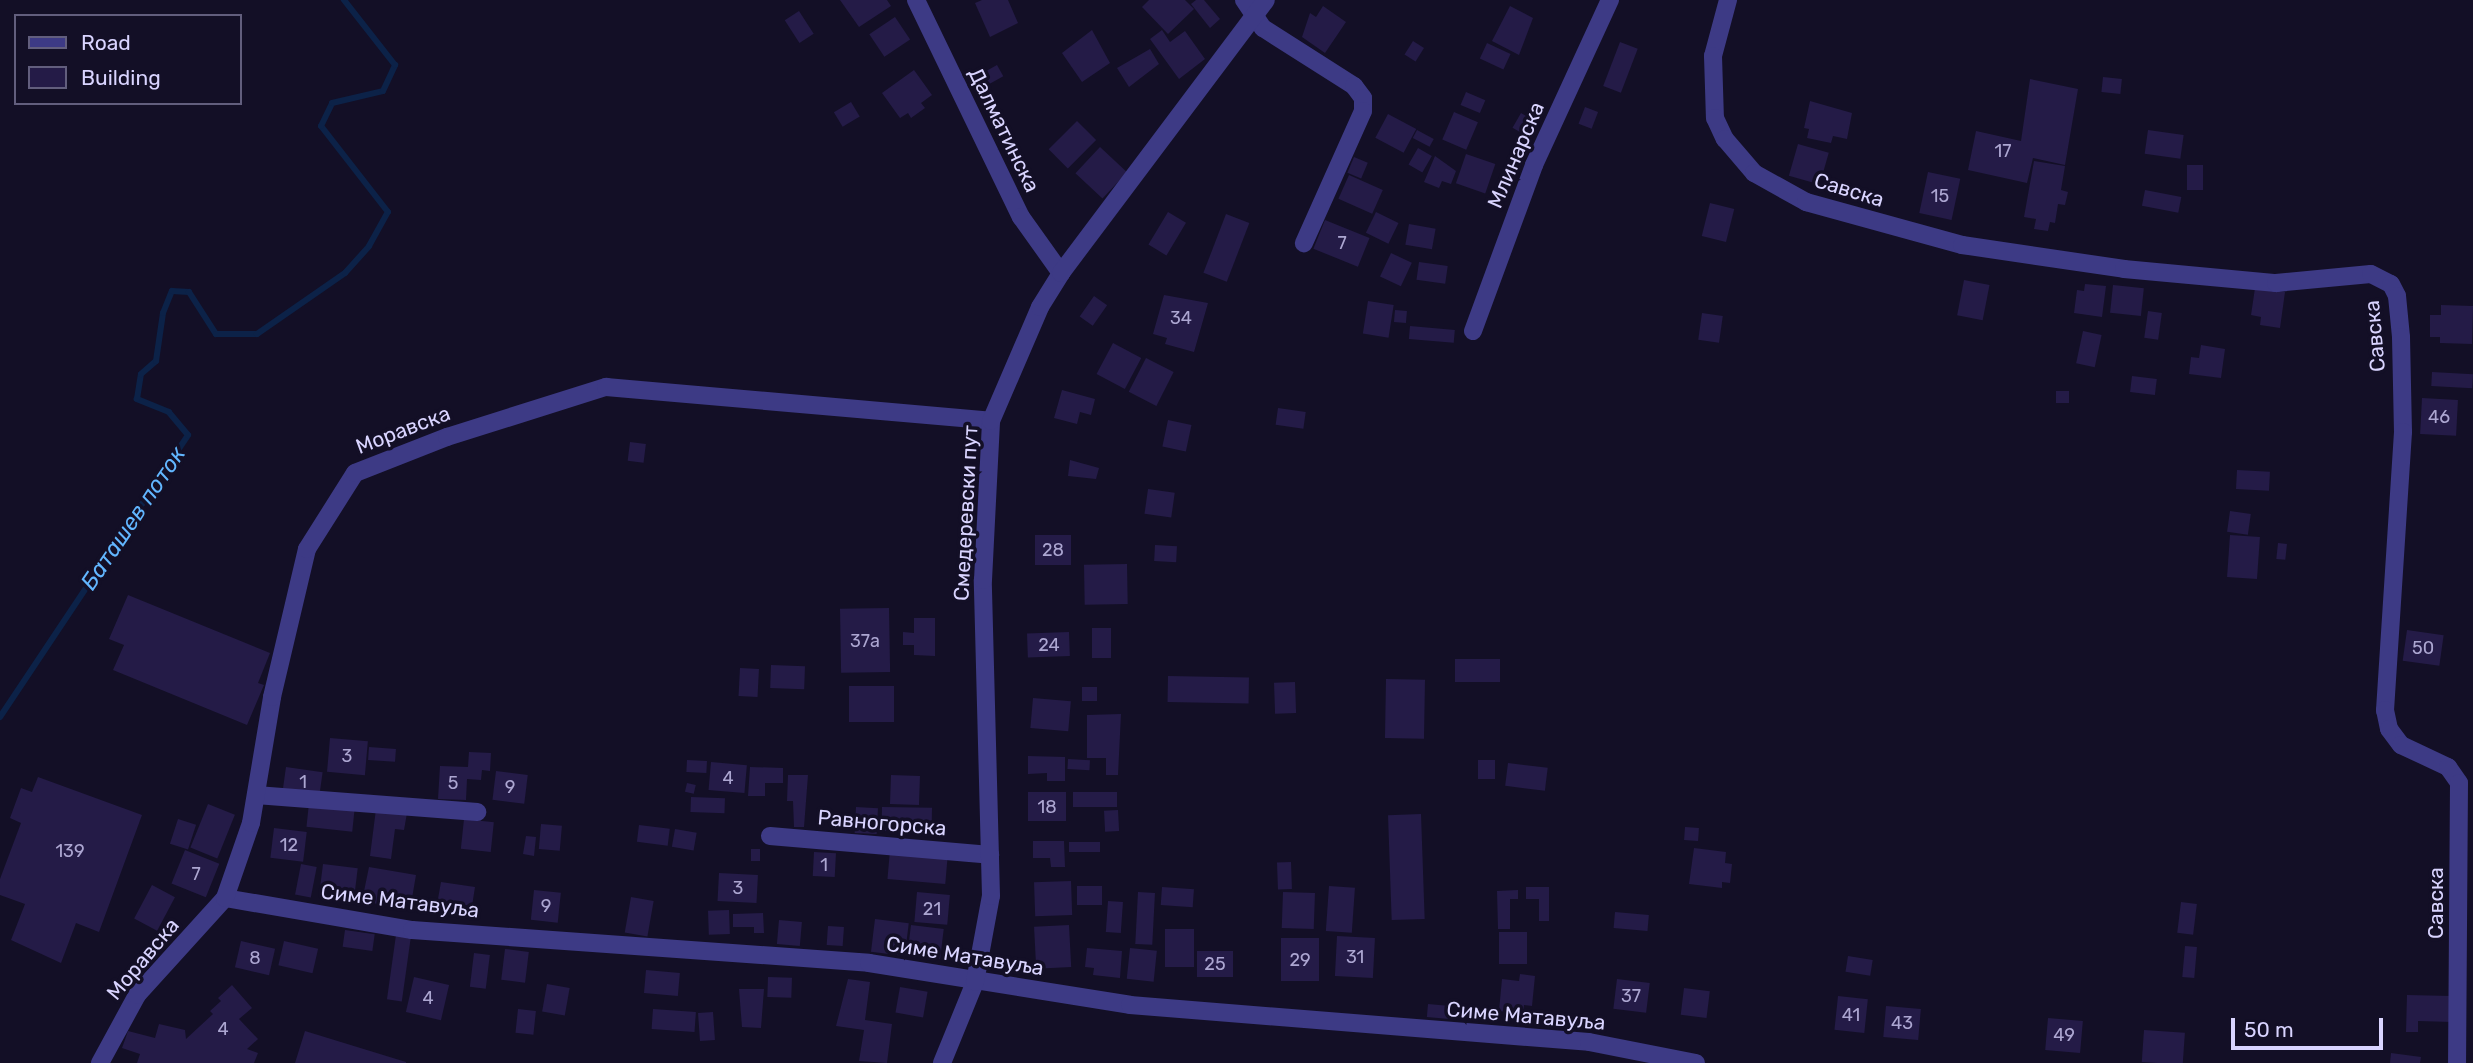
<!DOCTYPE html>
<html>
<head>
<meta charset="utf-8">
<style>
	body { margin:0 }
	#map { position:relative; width:2473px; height:1063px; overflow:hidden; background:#130f26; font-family:Rubik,sans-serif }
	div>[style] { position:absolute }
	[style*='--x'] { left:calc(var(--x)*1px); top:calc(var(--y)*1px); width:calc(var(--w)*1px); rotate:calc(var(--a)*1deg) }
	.stream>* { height:6px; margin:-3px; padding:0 3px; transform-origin:3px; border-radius:3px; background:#0c2248 }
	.building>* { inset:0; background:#241b47; transform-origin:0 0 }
	.minor>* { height:18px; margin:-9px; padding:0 9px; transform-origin:9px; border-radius:9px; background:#3d3a85 }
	span { translate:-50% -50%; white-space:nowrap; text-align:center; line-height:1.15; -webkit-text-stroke:7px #130f26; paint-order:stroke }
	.number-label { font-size:18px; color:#aca6d1 }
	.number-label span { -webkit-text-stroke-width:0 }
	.street-label { font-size:21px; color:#d9d4ff }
	.water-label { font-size:23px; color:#62b6ff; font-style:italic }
	.legend { position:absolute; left:14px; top:14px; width:228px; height:91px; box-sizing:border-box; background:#130f26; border:2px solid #625e7d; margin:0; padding:9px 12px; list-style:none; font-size:21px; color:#d9d4ff }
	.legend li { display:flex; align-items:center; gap:14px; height:35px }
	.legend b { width:35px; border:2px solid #625e7d }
	.scale { position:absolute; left:2231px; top:1018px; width:152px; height:32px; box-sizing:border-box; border:4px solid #d9d4ff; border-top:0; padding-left:9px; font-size:21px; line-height:24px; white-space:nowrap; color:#d9d4ff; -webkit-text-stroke:5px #130f26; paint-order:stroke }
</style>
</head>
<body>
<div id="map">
	<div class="stream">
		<div style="--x:0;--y:717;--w:339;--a:-56.3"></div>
		<div style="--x:188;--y:435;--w:30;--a:-130"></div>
		<div style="--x:169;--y:412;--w:35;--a:-158"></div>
		<div style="--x:137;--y:399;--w:25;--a:-81"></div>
		<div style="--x:141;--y:374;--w:20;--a:-41"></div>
		<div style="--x:156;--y:361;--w:49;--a:-81.7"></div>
		<div style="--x:163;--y:313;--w:24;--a:-68"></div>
		<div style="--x:172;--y:291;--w:17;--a:3"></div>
		<div style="--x:189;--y:292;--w:50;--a:57.3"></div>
		<div style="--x:216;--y:334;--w:41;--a:0"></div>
		<div style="--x:257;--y:334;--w:107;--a:-34.7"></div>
		<div style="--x:345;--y:273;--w:36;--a:-48"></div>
		<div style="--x:369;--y:246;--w:39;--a:-61"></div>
		<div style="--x:388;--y:212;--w:109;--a:-127.9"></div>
		<div style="--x:321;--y:126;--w:25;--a:-64"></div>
		<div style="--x:332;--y:103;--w:52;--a:-13.2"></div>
		<div style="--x:383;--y:91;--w:29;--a:-65"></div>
		<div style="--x:395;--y:65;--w:83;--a:-128.1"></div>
	</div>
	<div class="building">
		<div style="clip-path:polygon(840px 0,887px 0,891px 6px,859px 27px)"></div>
		<div style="clip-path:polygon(982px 0,1008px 0,1018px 23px,990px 37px,975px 3px)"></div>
		<div style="clip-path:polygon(1149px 0,1185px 0,1194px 9px,1168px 34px,1142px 7px)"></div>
		<div style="clip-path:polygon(1196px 0,1204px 0,1220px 19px,1210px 28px,1191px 4px)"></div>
		<div style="clip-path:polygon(1323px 6px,1346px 22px,1325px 53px,1302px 37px,1310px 13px,1316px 17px)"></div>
		<div style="clip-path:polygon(1510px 6px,1533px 18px,1519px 55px,1492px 41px)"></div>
		<div style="left:799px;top:11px;width:27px;height:17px;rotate:57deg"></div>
		<div style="left:895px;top:17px;width:27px;height:31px;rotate:56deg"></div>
		<div style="clip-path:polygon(1092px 30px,1110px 63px,1082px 82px,1062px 53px)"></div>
		<div style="clip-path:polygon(1162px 30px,1170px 42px,1185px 31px,1205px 59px,1179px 79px,1150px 39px)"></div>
		<div style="left:1413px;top:41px;width:13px;height:16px;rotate:32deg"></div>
		<div style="left:1620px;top:42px;width:19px;height:47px;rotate:21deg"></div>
		<div style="left:1487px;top:43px;width:26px;height:17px;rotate:25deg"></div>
		<div style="clip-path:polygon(1150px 49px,1159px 64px,1129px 87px,1117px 68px)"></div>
		<div style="left:997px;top:65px;width:13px;height:18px;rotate:61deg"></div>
		<div style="clip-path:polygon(914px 70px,932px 95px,921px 103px,925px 108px,911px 118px,908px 113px,900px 118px,882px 93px)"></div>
		<div style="left:2103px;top:77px;width:19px;height:15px;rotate:6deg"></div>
		<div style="clip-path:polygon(2030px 79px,2078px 89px,2065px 165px,2033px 158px,2027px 183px,1968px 170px,1976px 131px,2021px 141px)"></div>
		<div style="left:1466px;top:92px;width:21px;height:14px;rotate:23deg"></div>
		<div style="clip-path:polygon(1810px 101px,1852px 113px,1847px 139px,1833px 136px,1831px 143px,1807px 138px,1809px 129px,1804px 128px)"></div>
		<div style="left:851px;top:102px;width:17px;height:20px;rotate:59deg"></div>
		<div style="left:1585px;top:107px;width:14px;height:18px;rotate:21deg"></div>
		<div style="left:1454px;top:112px;width:26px;height:30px;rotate:23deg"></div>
		<div style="left:1521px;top:113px;width:16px;height:17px;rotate:30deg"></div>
		<div style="left:1388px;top:114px;width:32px;height:27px;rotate:28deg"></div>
		<div style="left:1077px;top:121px;width:27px;height:40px;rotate:45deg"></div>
		<div style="left:1417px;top:130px;width:19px;height:9px;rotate:28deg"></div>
		<div style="left:2148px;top:130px;width:36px;height:24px;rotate:8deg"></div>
		<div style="left:1798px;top:144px;width:32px;height:33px;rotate:16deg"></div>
		<div style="left:1100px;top:147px;width:37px;height:36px;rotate:43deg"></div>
		<div style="left:1418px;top:148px;width:16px;height:19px;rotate:30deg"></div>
		<div style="left:1466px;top:154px;width:31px;height:31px;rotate:19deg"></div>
		<div style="clip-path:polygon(1435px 156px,1456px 171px,1451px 184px,1442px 181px,1439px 188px,1424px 182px)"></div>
		<div style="left:1354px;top:157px;width:15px;height:17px;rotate:23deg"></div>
		<div style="clip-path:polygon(2034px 161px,2065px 166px,2061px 190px,2068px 192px,2065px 205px,2058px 204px,2055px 223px,2050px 222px,2048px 231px,2034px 229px,2036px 219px,2024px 217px)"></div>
		<div style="left:2187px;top:165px;width:16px;height:25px"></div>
		<div style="left:1928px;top:172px;width:33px;height:42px;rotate:12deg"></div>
		<div style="left:1349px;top:175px;width:37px;height:26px;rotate:24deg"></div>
		<div style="left:2145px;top:190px;width:37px;height:16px;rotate:11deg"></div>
		<div style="left:1710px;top:203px;width:25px;height:34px;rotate:14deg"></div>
		<div style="left:1168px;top:212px;width:21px;height:38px;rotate:31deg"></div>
		<div style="left:1376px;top:212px;width:25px;height:23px;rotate:26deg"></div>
		<div style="left:1226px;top:214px;width:25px;height:63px;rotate:21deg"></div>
		<div style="left:1325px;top:220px;width:48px;height:31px;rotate:22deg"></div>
		<div style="left:1409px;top:224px;width:27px;height:21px;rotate:10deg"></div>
		<div style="left:1391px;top:253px;width:23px;height:26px;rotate:25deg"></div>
		<div style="left:1419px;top:262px;width:29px;height:18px;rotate:8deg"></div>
		<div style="left:1964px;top:280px;width:26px;height:36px;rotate:11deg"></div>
		<div style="clip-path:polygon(2085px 284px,2106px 286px,2102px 317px,2074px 313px,2077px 290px,2084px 291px)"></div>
		<div style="left:2113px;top:285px;width:31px;height:28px;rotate:6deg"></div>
		<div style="clip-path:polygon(2255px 288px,2285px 292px,2280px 328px,2260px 325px,2261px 317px,2251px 315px)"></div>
		<div style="clip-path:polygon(1164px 295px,1208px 303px,1194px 352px,1165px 344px,1167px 338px,1153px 334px)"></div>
		<div style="left:1094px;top:296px;width:16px;height:25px;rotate:35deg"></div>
		<div style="left:1368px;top:301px;width:26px;height:33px;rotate:9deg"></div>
		<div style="clip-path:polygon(2441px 305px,2473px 306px,2472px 344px,2440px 343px,2440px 337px,2430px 337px,2430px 315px,2441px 315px)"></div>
		<div style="left:1395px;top:310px;width:12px;height:12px;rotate:5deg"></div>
		<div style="left:2148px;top:311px;width:14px;height:27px;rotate:8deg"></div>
		<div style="left:1702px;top:313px;width:21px;height:27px;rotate:8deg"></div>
		<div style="left:1410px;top:326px;width:45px;height:13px;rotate:5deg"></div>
		<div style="left:2083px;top:331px;width:19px;height:33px;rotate:12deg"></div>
		<div style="left:1113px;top:343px;width:32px;height:35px;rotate:28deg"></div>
		<div style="clip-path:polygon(2201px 345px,2225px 349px,2221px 378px,2189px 374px,2191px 357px,2199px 358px)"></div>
		<div style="left:1146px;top:358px;width:31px;height:38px;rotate:27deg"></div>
		<div style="left:2432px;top:372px;width:41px;height:14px;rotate:3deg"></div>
		<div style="left:2132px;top:376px;width:25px;height:16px;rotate:7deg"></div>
		<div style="clip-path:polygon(1062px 390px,1095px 399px,1091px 415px,1080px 412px,1077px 424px,1054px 418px)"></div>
		<div style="left:2056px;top:391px;width:13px;height:12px"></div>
		<div style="left:2422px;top:398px;width:36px;height:36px;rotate:3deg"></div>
		<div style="left:1278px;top:408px;width:28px;height:17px;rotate:8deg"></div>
		<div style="left:1168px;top:420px;width:24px;height:27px;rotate:12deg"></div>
		<div style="left:630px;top:442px;width:16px;height:19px;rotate:7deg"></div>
		<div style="clip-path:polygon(1070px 460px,1099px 468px,1096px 479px,1068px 476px)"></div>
		<div style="left:2237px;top:470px;width:33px;height:19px;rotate:3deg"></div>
		<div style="left:1148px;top:489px;width:27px;height:25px;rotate:8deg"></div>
		<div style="left:2230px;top:511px;width:21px;height:21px;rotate:8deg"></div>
		<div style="left:1035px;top:535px;width:36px;height:30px"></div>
		<div style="left:2230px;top:535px;width:30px;height:42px;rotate:4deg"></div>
		<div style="left:2278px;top:543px;width:9px;height:16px;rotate:6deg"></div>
		<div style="left:1155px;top:545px;width:22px;height:16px;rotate:3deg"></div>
		<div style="left:1127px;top:564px;width:40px;height:43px;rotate:89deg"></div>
		<div style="clip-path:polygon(128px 595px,270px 653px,258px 683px,264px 685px,247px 725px,113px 670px,124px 645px,109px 639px)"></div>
		<div style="left:889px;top:608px;width:64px;height:49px;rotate:89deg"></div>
		<div style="clip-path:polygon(914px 618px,935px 618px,935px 656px,914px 655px,914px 645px,903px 645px,903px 632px,914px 633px)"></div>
		<div style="left:1092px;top:628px;width:19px;height:30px"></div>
		<div style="left:2407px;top:630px;width:37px;height:31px;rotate:8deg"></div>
		<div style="left:1069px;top:632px;width:24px;height:42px;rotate:88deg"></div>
		<div style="left:1455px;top:659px;width:45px;height:23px"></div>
		<div style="left:771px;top:665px;width:34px;height:23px;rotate:2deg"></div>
		<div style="left:740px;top:668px;width:19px;height:28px;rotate:3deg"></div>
		<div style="left:1168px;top:676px;width:81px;height:26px;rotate:1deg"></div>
		<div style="left:1386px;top:679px;width:39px;height:59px;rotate:1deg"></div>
		<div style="left:1295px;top:682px;width:31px;height:21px;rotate:88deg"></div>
		<div style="left:849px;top:686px;width:45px;height:36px"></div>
		<div style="left:1082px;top:687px;width:15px;height:14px"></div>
		<div style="left:1033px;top:698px;width:38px;height:30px;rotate:5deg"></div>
		<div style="clip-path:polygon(1121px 714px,1118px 775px,1106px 775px,1106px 758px,1087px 758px,1087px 715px)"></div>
		<div style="left:330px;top:738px;width:38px;height:34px;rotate:5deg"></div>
		<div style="left:369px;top:747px;width:27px;height:13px;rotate:4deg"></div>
		<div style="clip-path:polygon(469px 752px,491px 753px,490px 771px,482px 770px,481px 780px,467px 779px,466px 800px,438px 799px,440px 766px,468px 767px)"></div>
		<div style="clip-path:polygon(1028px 756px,1065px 757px,1065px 781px,1047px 781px,1047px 773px,1028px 774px)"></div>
		<div style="left:1068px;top:759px;width:22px;height:10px;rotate:3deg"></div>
		<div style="left:687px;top:760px;width:20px;height:12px;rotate:3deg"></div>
		<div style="left:1478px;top:760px;width:17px;height:19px"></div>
		<div style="left:711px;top:762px;width:36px;height:28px;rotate:5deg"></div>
		<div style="left:1508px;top:763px;width:40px;height:23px;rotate:7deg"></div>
		<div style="left:286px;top:767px;width:37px;height:25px;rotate:8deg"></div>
		<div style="clip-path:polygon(750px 767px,783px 768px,783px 783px,765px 783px,765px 796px,748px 796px)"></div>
		<div style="left:496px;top:771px;width:32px;height:29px;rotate:7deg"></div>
		<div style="clip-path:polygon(788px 775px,808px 775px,804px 827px,794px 827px,793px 801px,787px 801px)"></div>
		<div style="left:891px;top:775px;width:29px;height:29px;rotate:2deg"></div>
		<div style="clip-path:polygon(38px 777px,142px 815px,99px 932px,76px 923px,61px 963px,11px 940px,25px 904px,0 895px,0 879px,21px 823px,10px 818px,21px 788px,32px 792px)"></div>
		<div style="left:687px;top:783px;width:9px;height:9px;rotate:13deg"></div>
		<div style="left:1028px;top:792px;width:38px;height:29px"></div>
		<div style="left:1117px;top:792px;width:15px;height:44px;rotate:90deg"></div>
		<div style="left:691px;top:797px;width:34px;height:15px;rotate:2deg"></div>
		<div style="left:309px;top:803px;width:46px;height:24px;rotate:6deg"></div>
		<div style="left:208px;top:804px;width:29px;height:47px;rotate:22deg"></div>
		<div style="left:856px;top:807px;width:22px;height:26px;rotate:3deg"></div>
		<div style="left:882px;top:807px;width:50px;height:24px;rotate:1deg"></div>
		<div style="clip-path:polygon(376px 809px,407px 813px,404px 830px,395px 829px,391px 859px,370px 856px)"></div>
		<div style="left:1118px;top:810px;width:21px;height:14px;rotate:87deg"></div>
		<div style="left:1421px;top:814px;width:105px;height:33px;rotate:88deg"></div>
		<div style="left:178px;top:819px;width:19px;height:26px;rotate:18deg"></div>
		<div style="left:464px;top:819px;width:30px;height:30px;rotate:6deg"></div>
		<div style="left:541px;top:824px;width:21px;height:25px;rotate:5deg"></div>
		<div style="left:639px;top:825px;width:31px;height:17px;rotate:7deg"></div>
		<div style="left:1685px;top:827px;width:14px;height:13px;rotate:4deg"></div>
		<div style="left:274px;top:828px;width:33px;height:30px;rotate:7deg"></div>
		<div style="left:675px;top:829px;width:22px;height:18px;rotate:10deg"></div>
		<div style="clip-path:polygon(526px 836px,536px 837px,534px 856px,523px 854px)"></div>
		<div style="clip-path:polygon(1033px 841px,1064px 841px,1065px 867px,1051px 867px,1050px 858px,1033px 858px)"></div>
		<div style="left:1100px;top:842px;width:10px;height:31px;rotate:90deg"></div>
		<div style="clip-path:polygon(1694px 848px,1726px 852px,1725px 863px,1732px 864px,1730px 883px,1722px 882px,1722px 888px,1689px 884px)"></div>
		<div style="left:751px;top:849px;width:9px;height:12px"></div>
		<div style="left:185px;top:850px;width:37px;height:36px;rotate:22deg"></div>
		<div style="left:890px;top:850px;width:58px;height:29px;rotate:5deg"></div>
		<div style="left:814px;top:852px;width:22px;height:24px;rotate:3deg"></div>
		<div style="left:1291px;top:862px;width:27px;height:14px;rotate:88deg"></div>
		<div style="left:301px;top:864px;width:16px;height:31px;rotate:11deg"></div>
		<div style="left:323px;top:864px;width:35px;height:22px;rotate:7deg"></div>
		<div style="clip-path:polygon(369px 867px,416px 875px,411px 904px,395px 901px,394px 907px,362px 901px)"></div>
		<div style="left:719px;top:873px;width:39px;height:28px;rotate:3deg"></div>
		<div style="left:1071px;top:881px;width:34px;height:37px;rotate:88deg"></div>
		<div style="clip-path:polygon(441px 882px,475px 887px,472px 906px,459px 904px,457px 914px,436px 910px)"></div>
		<div style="left:152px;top:885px;width:26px;height:38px;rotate:28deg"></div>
		<div style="left:1077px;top:886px;width:25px;height:19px"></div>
		<div style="left:1329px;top:886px;width:26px;height:45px;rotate:4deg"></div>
		<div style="left:1162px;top:887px;width:32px;height:18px;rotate:4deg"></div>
		<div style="clip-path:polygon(1526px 887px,1549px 887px,1549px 921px,1539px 921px,1539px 899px,1526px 899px)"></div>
		<div style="left:534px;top:890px;width:27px;height:30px;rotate:6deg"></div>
		<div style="clip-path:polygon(1518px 890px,1518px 899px,1510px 899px,1510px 929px,1498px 929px,1497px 891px)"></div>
		<div style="left:917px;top:892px;width:33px;height:30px;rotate:5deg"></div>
		<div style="left:1138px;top:892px;width:17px;height:52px;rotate:3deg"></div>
		<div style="left:1283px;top:892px;width:32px;height:36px;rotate:2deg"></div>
		<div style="left:631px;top:897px;width:23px;height:36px;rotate:10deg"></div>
		<div style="left:1108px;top:901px;width:15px;height:31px;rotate:4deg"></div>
		<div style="left:2181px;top:902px;width:16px;height:31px;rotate:7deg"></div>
		<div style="left:729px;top:910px;width:24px;height:21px;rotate:88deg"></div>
		<div style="left:1615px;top:912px;width:34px;height:16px;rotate:5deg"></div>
		<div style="clip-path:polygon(763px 913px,764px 933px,754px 933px,754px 927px,733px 927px,733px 914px)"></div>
		<div style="left:875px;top:919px;width:34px;height:33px;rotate:7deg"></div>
		<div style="left:779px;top:920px;width:23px;height:24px;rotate:5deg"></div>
		<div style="left:911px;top:925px;width:33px;height:30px;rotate:7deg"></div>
		<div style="left:1069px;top:925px;width:42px;height:35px;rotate:87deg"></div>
		<div style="left:828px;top:926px;width:16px;height:19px;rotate:4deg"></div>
		<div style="left:1194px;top:929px;width:38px;height:29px;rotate:90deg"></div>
		<div style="left:345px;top:930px;width:30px;height:17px;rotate:8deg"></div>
		<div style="left:1527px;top:932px;width:32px;height:28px;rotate:90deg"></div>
		<div style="left:396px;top:935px;width:15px;height:65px;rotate:8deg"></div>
		<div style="left:1337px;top:936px;width:38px;height:40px;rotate:3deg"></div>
		<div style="left:1319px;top:938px;width:43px;height:38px;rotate:90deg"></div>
		<div style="left:241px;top:941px;width:35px;height:27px;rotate:13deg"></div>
		<div style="left:284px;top:941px;width:35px;height:25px;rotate:13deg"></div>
		<div style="left:2185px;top:946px;width:12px;height:31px;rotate:5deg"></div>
		<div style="clip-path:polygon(1087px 948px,1122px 951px,1120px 978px,1093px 975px,1094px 968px,1085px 967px)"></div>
		<div style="left:1130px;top:948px;width:27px;height:31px;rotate:6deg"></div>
		<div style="left:505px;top:949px;width:24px;height:31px;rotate:7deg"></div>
		<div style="left:1197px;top:951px;width:36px;height:26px"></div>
		<div style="left:474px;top:953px;width:16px;height:34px;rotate:7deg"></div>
		<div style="left:1848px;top:956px;width:25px;height:16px;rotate:9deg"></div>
		<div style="left:646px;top:970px;width:34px;height:23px;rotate:5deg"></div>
		<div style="clip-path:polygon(1520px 974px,1535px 976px,1532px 1006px,1524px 1005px,1523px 1014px,1499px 1011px,1502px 979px,1519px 981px)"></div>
		<div style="left:414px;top:977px;width:36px;height:36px;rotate:13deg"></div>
		<div style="left:768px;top:977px;width:24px;height:20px;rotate:2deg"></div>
		<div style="clip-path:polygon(848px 979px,870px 982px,865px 1020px,892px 1024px,887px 1063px,859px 1061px,864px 1030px,836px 1026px)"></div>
		<div style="left:1617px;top:979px;width:33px;height:30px;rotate:7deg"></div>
		<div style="left:547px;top:984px;width:23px;height:28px;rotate:10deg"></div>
		<div style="clip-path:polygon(232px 985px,252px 1008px,239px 1019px,258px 1039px,247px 1049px,258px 1053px,254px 1063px,137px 1063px,140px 1054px,122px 1048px,128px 1031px,155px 1038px,159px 1024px,185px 1030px,186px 1039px,213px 1014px,210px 1011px,221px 1001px,218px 998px)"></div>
		<div style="left:900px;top:987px;width:28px;height:26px;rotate:10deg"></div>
		<div style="left:1684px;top:988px;width:26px;height:27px;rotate:7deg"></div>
		<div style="clip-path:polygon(739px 989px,764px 989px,761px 1028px,742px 1027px)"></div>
		<div style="clip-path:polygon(2407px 995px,2452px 996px,2452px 1022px,2418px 1021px,2418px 1032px,2406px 1032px)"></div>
		<div style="left:1838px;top:996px;width:30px;height:34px;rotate:6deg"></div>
		<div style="left:1428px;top:1004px;width:25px;height:13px;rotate:5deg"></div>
		<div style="left:1886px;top:1006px;width:35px;height:31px;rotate:5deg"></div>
		<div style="left:518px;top:1009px;width:18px;height:24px;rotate:6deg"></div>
		<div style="left:653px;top:1009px;width:43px;height:20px;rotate:4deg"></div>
		<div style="left:713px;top:1012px;width:28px;height:15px;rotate:86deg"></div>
		<div style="left:2048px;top:1018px;width:35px;height:32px;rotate:5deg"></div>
		<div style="left:2144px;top:1030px;width:41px;height:32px;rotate:4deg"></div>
		<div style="clip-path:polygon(305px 1031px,406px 1062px,406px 1063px,295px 1063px)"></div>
		<div style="clip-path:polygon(2391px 1053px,2421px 1057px,2420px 1063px,2390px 1063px)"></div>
	</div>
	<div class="minor">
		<div style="--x:916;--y:0;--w:241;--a:64.2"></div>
		<div style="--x:1021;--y:217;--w:69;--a:54.5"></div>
		<div style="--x:1244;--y:0;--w:34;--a:56"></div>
		<div style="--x:1263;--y:28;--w:108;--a:32.5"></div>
		<div style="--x:1354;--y:86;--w:15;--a:53"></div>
		<div style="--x:1363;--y:98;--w:13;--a:90"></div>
		<div style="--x:1363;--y:111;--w:145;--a:114.1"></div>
		<div style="--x:1728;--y:0;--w:58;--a:105"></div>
		<div style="--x:1713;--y:56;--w:62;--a:88.2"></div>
		<div style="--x:1715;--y:118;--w:23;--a:65"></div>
		<div style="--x:1725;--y:139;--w:45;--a:49.5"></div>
		<div style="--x:1754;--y:173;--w:60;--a:29.1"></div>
		<div style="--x:1806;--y:202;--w:162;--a:15.4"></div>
		<div style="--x:1962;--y:245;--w:164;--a:8.4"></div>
		<div style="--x:2124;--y:269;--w:153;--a:5.3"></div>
		<div style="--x:2276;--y:283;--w:95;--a:-5.4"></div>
		<div style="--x:2371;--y:274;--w:22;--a:27"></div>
		<div style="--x:2391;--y:284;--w:13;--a:63"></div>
		<div style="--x:2397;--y:296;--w:41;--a:84.4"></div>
		<div style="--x:2401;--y:337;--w:95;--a:88.8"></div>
		<div style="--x:2403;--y:432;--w:279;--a:93.7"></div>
		<div style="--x:2385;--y:710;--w:19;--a:78"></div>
		<div style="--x:2389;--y:729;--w:20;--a:53"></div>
		<div style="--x:2401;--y:745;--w:52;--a:25.1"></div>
		<div style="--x:2448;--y:767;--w:19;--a:55"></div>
		<div style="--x:2459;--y:783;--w:280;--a:90.4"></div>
		<div style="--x:1473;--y:331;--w:177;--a:-69.8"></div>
		<div style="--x:1534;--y:165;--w:182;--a:-65.3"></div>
		<div style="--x:256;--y:795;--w:222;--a:4.4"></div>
		<div style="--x:770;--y:836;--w:221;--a:4.9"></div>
		<div style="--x:225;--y:898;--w:190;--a:9.7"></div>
		<div style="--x:412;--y:930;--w:458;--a:4.1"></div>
		<div style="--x:869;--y:963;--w:264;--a:9.1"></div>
		<div style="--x:1130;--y:1005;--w:460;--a:4.6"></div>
		<div style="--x:1589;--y:1042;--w:109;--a:11.1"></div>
		<div style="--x:100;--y:1063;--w:77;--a:-61.4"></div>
		<div style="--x:137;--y:995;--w:131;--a:-47.8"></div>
		<div style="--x:225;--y:898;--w:79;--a:-70.9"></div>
		<div style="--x:251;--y:823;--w:128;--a:-80.5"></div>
		<div style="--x:272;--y:697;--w:152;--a:-76.7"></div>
		<div style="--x:307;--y:549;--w:90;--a:-57.7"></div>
		<div style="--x:355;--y:473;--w:99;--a:-21.4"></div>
		<div style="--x:447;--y:437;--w:167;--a:-17.5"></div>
		<div style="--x:606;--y:387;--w:386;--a:5"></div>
		<div style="--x:942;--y:1063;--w:87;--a:-67.8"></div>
		<div style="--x:975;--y:982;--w:87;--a:-79.5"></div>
		<div style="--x:991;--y:896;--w:316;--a:-91.5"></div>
		<div style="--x:983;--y:580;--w:159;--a:-87.1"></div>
		<div style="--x:991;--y:421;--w:124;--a:-66.7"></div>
		<div style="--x:1040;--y:307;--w:40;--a:-58"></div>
		<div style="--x:1061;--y:273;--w:341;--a:-53.1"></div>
	</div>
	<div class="number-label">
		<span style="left:2003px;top:151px">17</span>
		<span style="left:1940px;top:196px">15</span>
		<span style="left:1342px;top:243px">7</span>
		<span style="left:1181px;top:318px">34</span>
		<span style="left:2439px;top:417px">46</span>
		<span style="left:1053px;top:550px">28</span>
		<span style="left:865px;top:641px">37a</span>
		<span style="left:1049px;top:645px">24</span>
		<span style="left:2423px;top:648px">50</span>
		<span style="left:347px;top:756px">3</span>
		<span style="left:728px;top:778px">4</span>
		<span style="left:303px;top:782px">1</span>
		<span style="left:453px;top:783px">5</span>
		<span style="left:510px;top:787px">9</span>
		<span style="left:1047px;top:807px">18</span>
		<span style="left:289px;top:845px">12</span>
		<span style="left:70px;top:851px">139</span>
		<span style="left:824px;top:865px">1</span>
		<span style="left:196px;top:874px">7</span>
		<span style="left:738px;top:888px">3</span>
		<span style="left:546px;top:906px">9</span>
		<span style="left:932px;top:909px">21</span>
		<span style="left:1355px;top:957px">31</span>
		<span style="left:255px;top:958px">8</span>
		<span style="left:1300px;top:960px">29</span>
		<span style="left:1215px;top:964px">25</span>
		<span style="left:1631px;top:996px">37</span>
		<span style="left:428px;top:998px">4</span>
		<span style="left:1851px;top:1015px">41</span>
		<span style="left:1902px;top:1023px">43</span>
		<span style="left:223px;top:1029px">4</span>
		<span style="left:2064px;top:1035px">49</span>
	</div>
	<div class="street-label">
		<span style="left:1004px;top:130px;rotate:64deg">Далматинска</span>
		<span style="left:1516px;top:155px;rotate:-67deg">Млинарска</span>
		<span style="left:1849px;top:190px;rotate:17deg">Савска</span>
		<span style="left:2375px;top:336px;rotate:-95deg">Савска</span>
		<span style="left:403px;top:430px;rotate:-21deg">Моравска</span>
		<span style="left:966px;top:513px;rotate:-87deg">Смедеревски пут</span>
		<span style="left:882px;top:823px;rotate:5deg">Равногорска</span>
		<span style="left:400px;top:901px;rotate:7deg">Симе Матавуља</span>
		<span style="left:2436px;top:903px;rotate:-90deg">Савска</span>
		<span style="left:965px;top:956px;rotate:9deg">Симе Матавуља</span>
		<span style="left:143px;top:959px;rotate:-50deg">Моравска</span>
		<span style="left:1526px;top:1016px;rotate:5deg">Симе Матавуља</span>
	</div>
	<div class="water-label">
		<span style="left:133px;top:518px;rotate:-56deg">Баташев поток</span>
	</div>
	<ul class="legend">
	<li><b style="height:9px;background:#3d3a85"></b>Road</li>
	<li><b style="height:19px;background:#241b47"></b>Building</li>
	</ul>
	<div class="scale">50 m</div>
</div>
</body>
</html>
